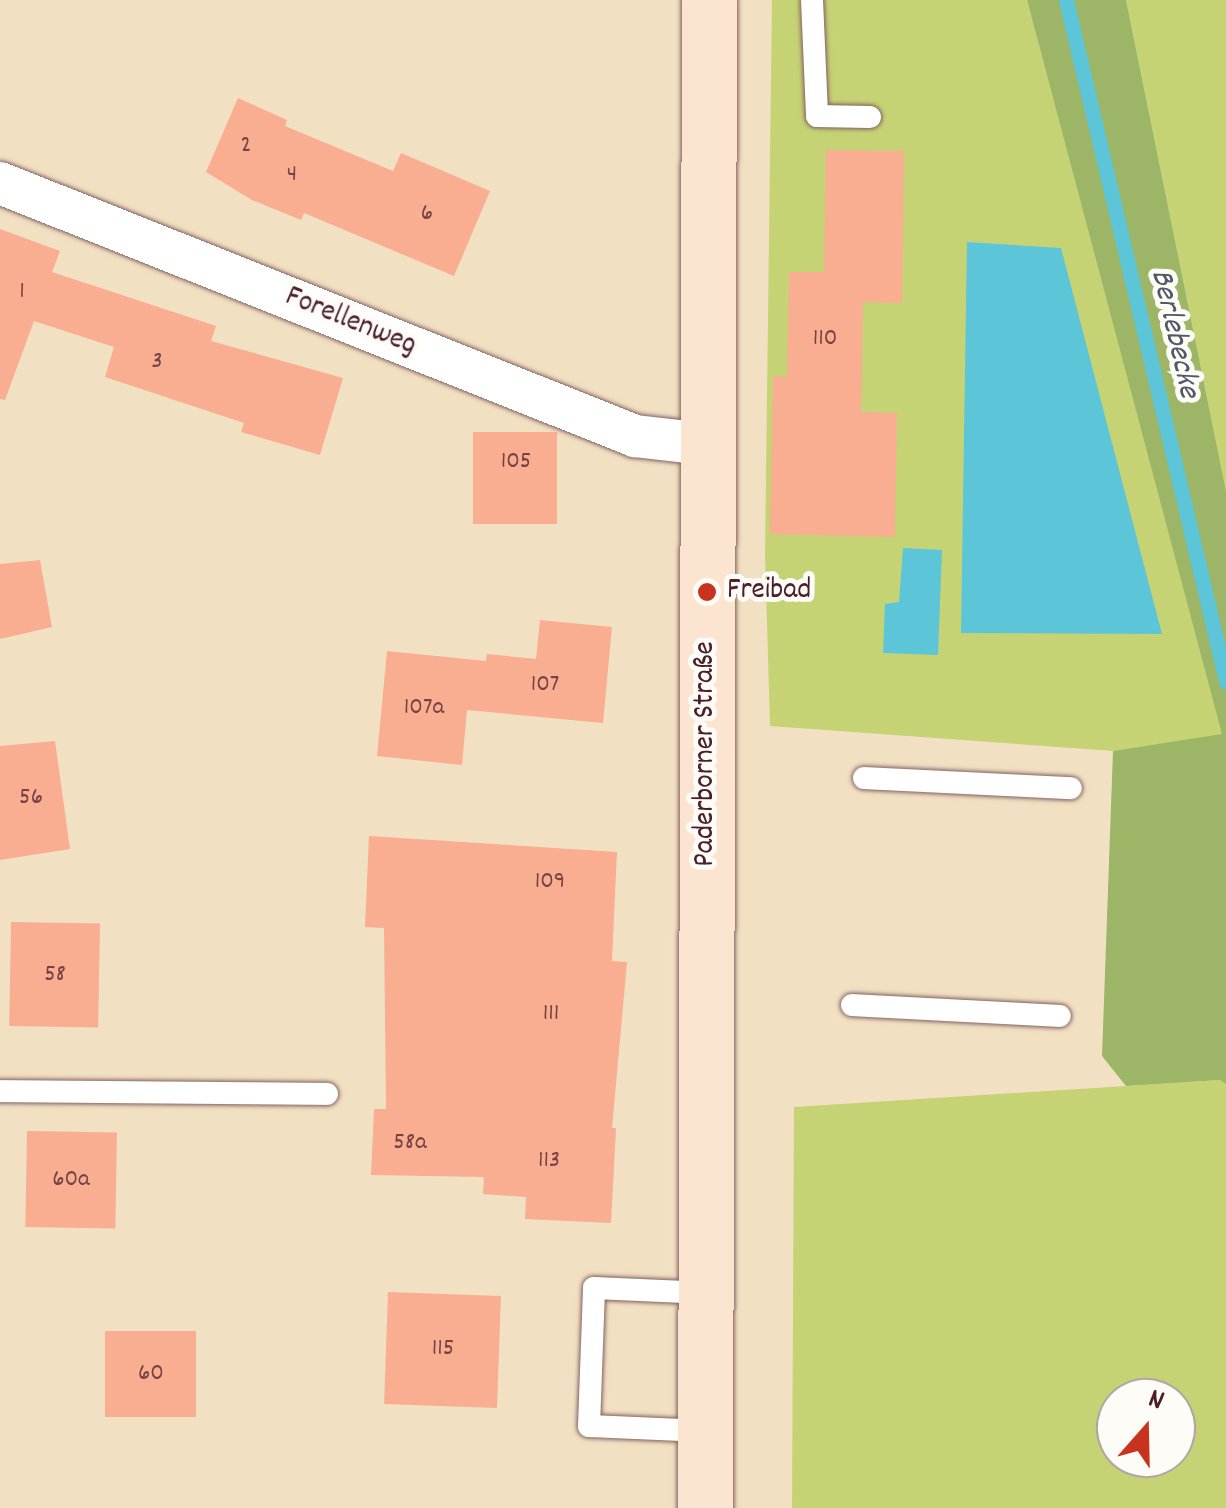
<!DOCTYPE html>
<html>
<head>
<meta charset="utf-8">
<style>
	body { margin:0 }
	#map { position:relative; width:1226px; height:1508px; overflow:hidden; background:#f2e0c3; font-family:Dekko,sans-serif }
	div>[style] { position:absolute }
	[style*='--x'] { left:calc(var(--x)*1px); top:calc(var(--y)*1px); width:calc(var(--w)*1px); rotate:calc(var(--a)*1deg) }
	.green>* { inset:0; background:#c5d375 }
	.forest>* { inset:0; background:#9cb566 }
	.water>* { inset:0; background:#5cc5d8 }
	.stream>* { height:15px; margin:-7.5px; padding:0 7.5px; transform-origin:7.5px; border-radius:7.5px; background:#5cc5d8 }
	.building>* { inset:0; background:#f9ad91; transform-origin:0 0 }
	.roads { filter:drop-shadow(0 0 2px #856360) drop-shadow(0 0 2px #856360) }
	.lane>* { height:22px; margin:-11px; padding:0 11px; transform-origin:11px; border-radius:11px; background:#fff }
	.street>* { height:42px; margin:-21px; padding:0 21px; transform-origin:21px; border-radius:21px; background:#fff }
	.secondary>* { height:55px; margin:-27.5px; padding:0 27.5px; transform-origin:27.5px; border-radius:27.5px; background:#fce5d0 }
	.dots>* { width:28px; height:28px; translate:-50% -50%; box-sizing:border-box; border:5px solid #fdfcf7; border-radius:50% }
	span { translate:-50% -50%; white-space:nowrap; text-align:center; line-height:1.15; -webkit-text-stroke:10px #fdfcf7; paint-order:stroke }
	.number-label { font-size:25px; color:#764244 }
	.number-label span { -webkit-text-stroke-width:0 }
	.street-label { font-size:30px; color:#4a1f2b }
	.poi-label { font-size:30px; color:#4a1f2b }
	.left { translate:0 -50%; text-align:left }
	.water-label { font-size:32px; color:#505968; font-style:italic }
	.north { position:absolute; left:1096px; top:1378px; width:100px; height:100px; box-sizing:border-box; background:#fdfcf7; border:2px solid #b5a4a5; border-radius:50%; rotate:20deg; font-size:28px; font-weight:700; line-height:40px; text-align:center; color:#4a1f2b }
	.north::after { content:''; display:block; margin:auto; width:35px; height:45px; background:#c8321e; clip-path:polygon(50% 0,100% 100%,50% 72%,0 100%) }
</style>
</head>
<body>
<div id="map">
	<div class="green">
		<div style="clip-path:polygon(772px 0,1027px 0,1223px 735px,1113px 751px,770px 726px,765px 555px)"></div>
		<div style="clip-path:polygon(1126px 0,1226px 0,1226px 491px)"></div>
		<div style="clip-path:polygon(evenodd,1221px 1080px,1226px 1084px,1226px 1508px,792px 1508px,794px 1107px,1221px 1080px,1116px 1398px,1176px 1398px,1176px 1458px,1116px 1458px,1116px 1398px)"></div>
	</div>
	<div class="forest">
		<div style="clip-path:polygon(1027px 0,1126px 0,1226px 491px,1226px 1084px,1220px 1080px,1126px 1086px,1102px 1056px,1113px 751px,1222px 734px)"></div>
	</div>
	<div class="water">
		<div style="clip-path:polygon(967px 242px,1061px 248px,1162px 634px,961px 633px)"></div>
		<div style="clip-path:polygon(903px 548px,942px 550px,938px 655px,883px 653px,885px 604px,899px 602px)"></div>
	</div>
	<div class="stream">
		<div style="--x:1066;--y:0;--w:700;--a:76.78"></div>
	</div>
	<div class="building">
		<div style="clip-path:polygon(238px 98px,287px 120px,285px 126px,393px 171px,401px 153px,490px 191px,454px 276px,304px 213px,301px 220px,252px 200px,206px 172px)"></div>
		<div style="clip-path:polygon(826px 150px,904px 151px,902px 303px,863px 302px,861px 412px,897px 413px,895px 537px,770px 534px,773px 376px,787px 377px,789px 272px,824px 272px)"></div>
		<div style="clip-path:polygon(0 229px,60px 251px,52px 272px,216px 326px,211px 341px,343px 378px,320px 455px,241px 432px,244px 423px,105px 377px,114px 347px,34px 321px,5px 400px,0 399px)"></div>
		<div style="left:473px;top:432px;width:84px;height:92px"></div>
		<div style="clip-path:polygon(40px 560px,52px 627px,0 639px,0 564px)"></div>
		<div style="clip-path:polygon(540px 620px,612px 627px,603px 723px,467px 710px,462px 765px,377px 756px,387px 651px,486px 661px,487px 654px,536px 659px)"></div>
		<div style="clip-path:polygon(55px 741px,70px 849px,0 860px,0 746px)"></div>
		<div style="clip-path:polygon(369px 836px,617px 852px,612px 961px,627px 962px,612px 1128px,616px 1128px,611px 1223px,525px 1219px,526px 1197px,483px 1194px,484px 1177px,371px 1175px,374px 1109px,386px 1109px,384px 928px,365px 927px)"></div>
		<div style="left:11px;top:922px;width:89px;height:104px;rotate:1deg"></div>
		<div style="left:27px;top:1131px;width:90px;height:96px;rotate:1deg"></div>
		<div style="left:388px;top:1292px;width:113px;height:112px;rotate:2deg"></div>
		<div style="left:105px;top:1331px;width:91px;height:86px"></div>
	</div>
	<div class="roads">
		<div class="lane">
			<div style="--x:812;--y:0;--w:116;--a:87.5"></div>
			<div style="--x:817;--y:116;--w:53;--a:1.1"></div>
			<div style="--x:864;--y:778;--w:207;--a:2.8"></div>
			<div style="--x:852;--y:1005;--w:208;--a:3"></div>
			<div style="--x:0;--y:1091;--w:327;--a:0.5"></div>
			<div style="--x:705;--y:1431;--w:116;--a:-177.5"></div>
			<div style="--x:589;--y:1426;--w:138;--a:-87.9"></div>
			<div style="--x:594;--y:1288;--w:114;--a:2.5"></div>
		</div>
		<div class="street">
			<div style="--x:0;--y:183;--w:684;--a:21.72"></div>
			<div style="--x:635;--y:436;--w:70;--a:6.5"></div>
		</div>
		<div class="secondary">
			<div style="--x:705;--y:1508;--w:1508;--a:-89.85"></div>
		</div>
	</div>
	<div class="dots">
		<div style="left:707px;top:592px;background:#c8321e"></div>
	</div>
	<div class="number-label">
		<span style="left:246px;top:146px">2</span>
		<span style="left:292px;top:175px">4</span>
		<span style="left:427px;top:214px">6</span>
		<span style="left:22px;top:292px">1</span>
		<span style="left:825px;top:339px">110</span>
		<span style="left:157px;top:362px">3</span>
		<span style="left:516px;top:462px">105</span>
		<span style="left:545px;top:685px">107</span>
		<span style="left:424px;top:708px">107a</span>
		<span style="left:31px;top:798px">56</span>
		<span style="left:550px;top:882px">109</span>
		<span style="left:55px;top:975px">58</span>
		<span style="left:551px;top:1014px">111</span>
		<span style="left:410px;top:1143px">58a</span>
		<span style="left:549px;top:1161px">113</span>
		<span style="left:71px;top:1180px">60a</span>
		<span style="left:443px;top:1349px">115</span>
		<span style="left:151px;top:1374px">60</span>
	</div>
	<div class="street-label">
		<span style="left:350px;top:323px;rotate:22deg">Forellenweg</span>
		<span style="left:707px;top:754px;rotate:-90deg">Paderborner Straße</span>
	</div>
	<div class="poi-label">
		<span class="left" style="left:727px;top:592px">Freibad</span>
	</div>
	<div class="water-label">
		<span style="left:1173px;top:334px;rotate:77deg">Berlebecke</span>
	</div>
	<div class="north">N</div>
</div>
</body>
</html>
